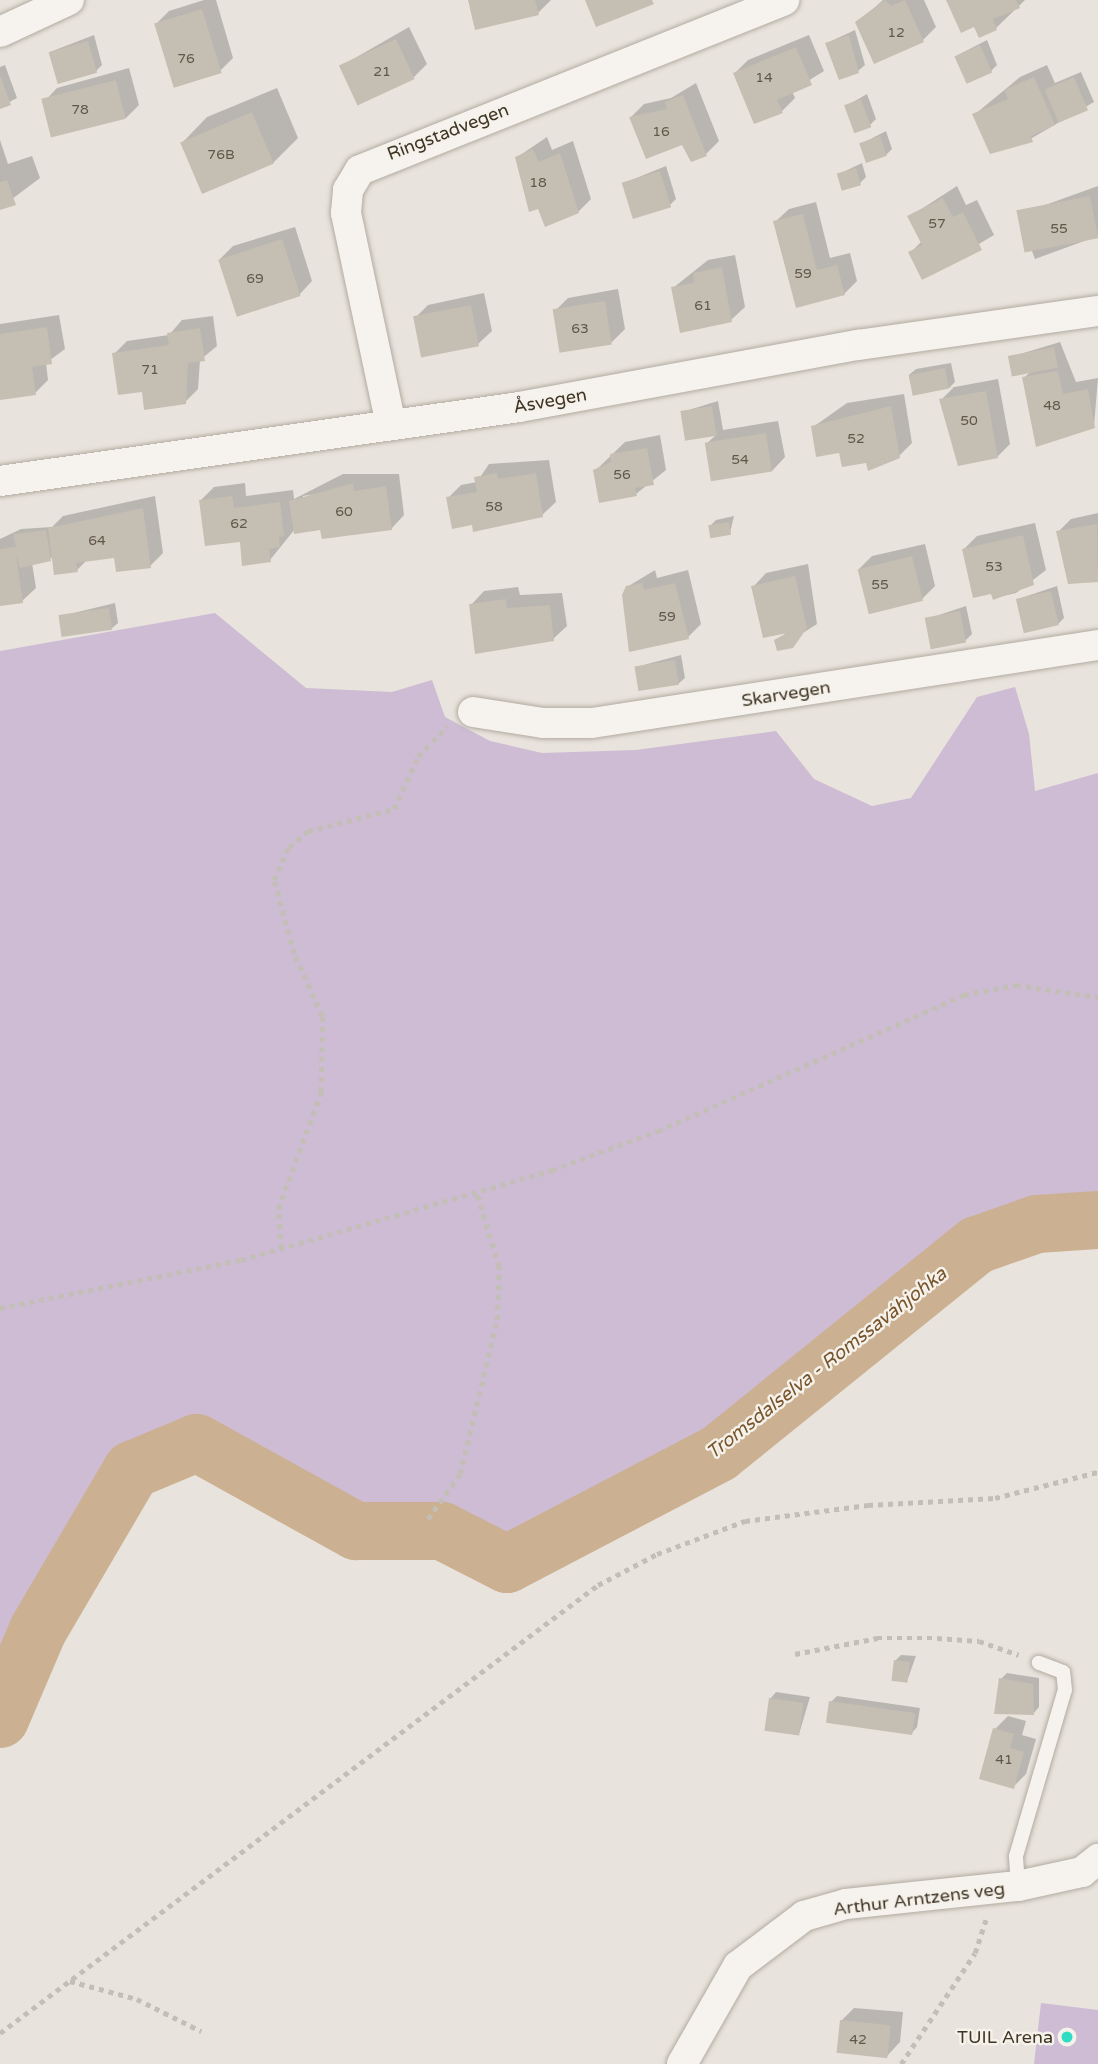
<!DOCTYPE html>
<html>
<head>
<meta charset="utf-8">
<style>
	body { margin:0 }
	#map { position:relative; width:1098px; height:2064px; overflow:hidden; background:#e8e3dc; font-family:"Varela Round",sans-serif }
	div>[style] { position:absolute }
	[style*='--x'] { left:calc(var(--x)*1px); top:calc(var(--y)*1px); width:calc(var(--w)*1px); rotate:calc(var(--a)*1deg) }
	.green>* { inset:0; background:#cdbcd3 }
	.shadow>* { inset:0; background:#0003 }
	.river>* { height:58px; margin:-29px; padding:0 29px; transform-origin:29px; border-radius:29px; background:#ccb092 }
	.building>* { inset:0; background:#c5beb2; transform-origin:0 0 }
	.path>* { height:4.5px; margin-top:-2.25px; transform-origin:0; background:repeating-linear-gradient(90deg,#c3beb6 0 5px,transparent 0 10px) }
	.roads { filter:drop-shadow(0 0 2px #b2aba1) drop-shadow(0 0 2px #b2aba1) }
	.service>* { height:14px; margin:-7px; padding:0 7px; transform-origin:7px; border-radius:7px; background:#f6f3ef }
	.minor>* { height:30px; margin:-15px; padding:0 15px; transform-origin:15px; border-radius:15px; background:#f6f3ef }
	.dots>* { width:19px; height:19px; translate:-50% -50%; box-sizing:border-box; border:4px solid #f5f1eb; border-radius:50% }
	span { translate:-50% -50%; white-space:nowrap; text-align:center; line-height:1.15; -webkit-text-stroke:5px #f5f1eb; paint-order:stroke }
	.number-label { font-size:14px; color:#605748 }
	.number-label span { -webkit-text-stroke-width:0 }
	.street-label { font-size:18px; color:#3f3524 }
	.poi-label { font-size:18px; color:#3f3524 }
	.right { translate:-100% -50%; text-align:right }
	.water-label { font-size:19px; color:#78542a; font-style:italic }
</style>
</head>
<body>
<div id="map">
	<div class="green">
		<div style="clip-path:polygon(215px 613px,306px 688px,392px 692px,432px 680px,445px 717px,490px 741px,542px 753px,636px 750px,776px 731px,814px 779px,872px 806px,911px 798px,977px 697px,1015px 687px,1029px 734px,1035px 791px,1098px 773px,1098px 1219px,1033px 1224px,973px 1245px,715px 1453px,503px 1564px,438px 1532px,352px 1531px,194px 1443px,128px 1470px,35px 1630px,0 1710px,0 651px)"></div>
		<div style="clip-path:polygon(1041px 2003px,1098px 2010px,1098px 2064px,1034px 2064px)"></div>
	</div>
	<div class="shadow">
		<div style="clip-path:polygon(204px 0,216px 0,233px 58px,220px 71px,156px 24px,169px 11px)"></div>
		<div style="clip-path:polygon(469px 0,551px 0,538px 13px)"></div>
		<div style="clip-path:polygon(883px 0,924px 0,936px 27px,923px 40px,858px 22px)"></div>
		<div style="clip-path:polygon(948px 0,1025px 0,996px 28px,975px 25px)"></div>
		<div style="clip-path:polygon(409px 27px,427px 64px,414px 77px,341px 66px)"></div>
		<div style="clip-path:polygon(855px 30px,865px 65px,858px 71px,827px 43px)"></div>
		<div style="clip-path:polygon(94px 35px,102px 65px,96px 71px,50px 52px)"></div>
		<div style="clip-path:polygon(809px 35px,824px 71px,792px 91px,795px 98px,782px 111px,735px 73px,748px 60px)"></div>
		<div style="clip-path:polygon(987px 40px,997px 65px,991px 71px,956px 56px)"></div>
		<div style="clip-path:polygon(5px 65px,17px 98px,0 107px,0 67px)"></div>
		<div style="clip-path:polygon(1047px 65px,1055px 83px,1081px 72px,1094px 102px,1020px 145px,974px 115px,1020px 77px)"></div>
		<div style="clip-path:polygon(129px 68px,139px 105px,126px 118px,44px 102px,57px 88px)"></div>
		<div style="clip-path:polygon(696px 83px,719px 141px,706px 154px,631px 117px,644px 104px,671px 98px)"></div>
		<div style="clip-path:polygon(277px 88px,298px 138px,273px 163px,182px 143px,207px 117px)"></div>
		<div style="clip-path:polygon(867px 94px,876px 119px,870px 125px,846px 106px)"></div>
		<div style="clip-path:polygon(886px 131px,892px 149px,886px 155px,861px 144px)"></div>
		<div style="clip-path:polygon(547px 137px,552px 150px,573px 141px,591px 199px,578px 212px,516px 158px)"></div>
		<div style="clip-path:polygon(0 140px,8px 164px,32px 156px,40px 178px,0 208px)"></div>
		<div style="clip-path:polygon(862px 163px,866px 177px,860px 183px,839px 174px)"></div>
		<div style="clip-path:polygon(666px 166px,676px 199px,670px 205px,624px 183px)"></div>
		<div style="clip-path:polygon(957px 186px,966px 205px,977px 200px,994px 235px,922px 278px,910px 253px,922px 241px,909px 217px)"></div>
		<div style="clip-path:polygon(1098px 186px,1098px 236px,1035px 259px,1021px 222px,1034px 209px)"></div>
		<div style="clip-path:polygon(816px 202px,830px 258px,850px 253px,857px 281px,844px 294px,797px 306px,775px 222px,789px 209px)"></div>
		<div style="clip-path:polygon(295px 227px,312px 281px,299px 295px,220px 259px,233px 246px)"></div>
		<div style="clip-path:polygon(735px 255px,745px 307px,731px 320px,673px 288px,708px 260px)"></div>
		<div style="clip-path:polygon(618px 289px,625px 329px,612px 342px,555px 311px,568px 298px)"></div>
		<div style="clip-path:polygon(484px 293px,492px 331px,478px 344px,415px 318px,428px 305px)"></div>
		<div style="clip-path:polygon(59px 315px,65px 349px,46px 363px,48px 380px,35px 393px,0 399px,0 324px)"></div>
		<div style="clip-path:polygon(213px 316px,217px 346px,200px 360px,198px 389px,185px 402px,143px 390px,114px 354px,127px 341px,169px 335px,182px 320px)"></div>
		<div style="clip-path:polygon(1060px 342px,1076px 382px,1098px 378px,1094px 426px,1024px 378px,1030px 372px,1010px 357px)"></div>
		<div style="clip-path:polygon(951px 363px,955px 382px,949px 388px,998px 379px,1010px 444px,997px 457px,941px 400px,954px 387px,913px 394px,909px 375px,916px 369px)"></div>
		<div style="clip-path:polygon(904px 394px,912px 443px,899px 456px,868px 461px,840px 451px,813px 427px,847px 403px)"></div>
		<div style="clip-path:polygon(718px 401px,723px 430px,778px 421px,785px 457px,772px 471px,706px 444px,716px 435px,682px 412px)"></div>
		<div style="clip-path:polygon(660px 435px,666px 470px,636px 494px,595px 471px,625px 442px)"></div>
		<div style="clip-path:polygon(549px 460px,556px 502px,542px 515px,474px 523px,448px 498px,461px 485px,477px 482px,489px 464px)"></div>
		<div style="clip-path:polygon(evenodd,343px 474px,399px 474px,404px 515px,391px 529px,295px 529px,270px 560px,201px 500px,214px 487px,245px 483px,246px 496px,293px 490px,294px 499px,343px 474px,337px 491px,303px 500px,303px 496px,337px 491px)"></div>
		<div style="clip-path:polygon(155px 496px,163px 553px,150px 566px,116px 557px,87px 560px,77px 570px,54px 557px,32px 563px,36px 588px,22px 601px,0 605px,0 539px,21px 529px,52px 527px,63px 516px)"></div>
		<div style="clip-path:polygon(1098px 513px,1098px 576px,1070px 582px,1058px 532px,1071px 519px)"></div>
		<div style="clip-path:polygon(734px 516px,730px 533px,710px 526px,716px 520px)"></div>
		<div style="clip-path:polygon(1035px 523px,1046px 570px,1016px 593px,994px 598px,964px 549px,977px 536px)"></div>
		<div style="clip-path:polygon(925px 544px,935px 586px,922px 599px,859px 569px,872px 556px)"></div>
		<div style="clip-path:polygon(808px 564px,817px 624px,778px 649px,786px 631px,753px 587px,766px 573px)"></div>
		<div style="clip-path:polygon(655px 570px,657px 578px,688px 570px,701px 624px,688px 637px,627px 587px)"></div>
		<div style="clip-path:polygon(1057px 586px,1064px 618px,1058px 624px,1018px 599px)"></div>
		<div style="clip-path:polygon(518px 587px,520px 595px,562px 593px,567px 626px,553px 639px,471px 605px,484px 591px)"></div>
		<div style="clip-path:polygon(115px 603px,118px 623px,111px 629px,61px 616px)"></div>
		<div style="clip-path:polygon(966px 606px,972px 634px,966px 640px,927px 619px)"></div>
		<div style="clip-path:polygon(681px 655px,685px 678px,678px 684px,636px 667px)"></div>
		<div style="clip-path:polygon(901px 1655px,916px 1656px,907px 1681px,895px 1661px)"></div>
		<div style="clip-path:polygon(1007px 1673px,1039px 1678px,1039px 1707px,1033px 1714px,1001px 1679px)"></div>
		<div style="clip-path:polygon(776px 1692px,810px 1697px,799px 1734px,770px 1699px)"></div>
		<div style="clip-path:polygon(837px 1696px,920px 1708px,917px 1727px,911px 1734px,831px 1702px)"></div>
		<div style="clip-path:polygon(1008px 1716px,1026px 1721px,1022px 1735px,1036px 1739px,1026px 1774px,1013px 1787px,995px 1729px)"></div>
		<div style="clip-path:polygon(854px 2008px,903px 2012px,900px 2042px,887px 2056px,841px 2021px)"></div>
	</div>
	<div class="river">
		<div style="--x:0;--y:1719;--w:97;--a:-66.9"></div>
		<div style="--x:38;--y:1630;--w:186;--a:-59.6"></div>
		<div style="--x:132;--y:1470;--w:70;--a:-22.6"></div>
		<div style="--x:197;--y:1443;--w:182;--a:29"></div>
		<div style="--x:356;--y:1531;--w:86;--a:0"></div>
		<div style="--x:442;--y:1531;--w:73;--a:26.9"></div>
		<div style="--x:507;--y:1564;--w:239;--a:-27.6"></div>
		<div style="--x:719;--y:1453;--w:331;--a:-38.9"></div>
		<div style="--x:977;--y:1245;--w:64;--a:-19.3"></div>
		<div style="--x:1037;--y:1224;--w:61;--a:-3.8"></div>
	</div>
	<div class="building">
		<div style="clip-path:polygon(468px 0,535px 0,539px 15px,475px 30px)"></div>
		<div style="clip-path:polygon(585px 0,652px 0,654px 4px,596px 27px)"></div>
		<div style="clip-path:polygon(885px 0,891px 6px,905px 0,924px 42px,874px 64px,855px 22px)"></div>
		<div style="clip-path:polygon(946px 0,1016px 0,1020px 8px,993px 19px,997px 30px,979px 38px,974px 27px,961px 33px)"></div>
		<div style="left:202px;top:9px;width:67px;height:50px;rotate:73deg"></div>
		<div style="clip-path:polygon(849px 35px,859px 73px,839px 80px,825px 43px)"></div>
		<div style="left:396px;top:39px;width:44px;height:63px;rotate:65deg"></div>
		<div style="left:88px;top:41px;width:33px;height:41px;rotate:74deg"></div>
		<div style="left:980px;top:45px;width:30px;height:28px;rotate:66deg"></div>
		<div style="clip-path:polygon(796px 47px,812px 85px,777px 100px,783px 113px,754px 124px,733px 73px)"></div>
		<div style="clip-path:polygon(0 75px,11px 105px,0 109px)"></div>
		<div style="clip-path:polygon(1034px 77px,1055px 125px,1031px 136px,1033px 142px,990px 154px,972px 114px,1008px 99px,1004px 90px)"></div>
		<div style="left:1074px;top:77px;width:36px;height:32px;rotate:67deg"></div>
		<div style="left:116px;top:80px;width:40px;height:77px;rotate:76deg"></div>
		<div style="clip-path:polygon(683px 95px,707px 156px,691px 162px,682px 145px,646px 159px,629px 117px,667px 109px,665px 102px)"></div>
		<div style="left:861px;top:99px;width:30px;height:18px;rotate:70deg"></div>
		<div style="left:252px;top:112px;width:56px;height:78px;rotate:67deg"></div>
		<div style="left:880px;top:136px;width:21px;height:22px;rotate:71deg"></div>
		<div style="clip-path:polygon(533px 149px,539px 162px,560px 153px,579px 213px,545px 227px,538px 209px,529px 212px,515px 157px)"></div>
		<div style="left:856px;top:168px;width:18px;height:20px;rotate:74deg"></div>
		<div style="left:660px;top:171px;width:38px;height:40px;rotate:73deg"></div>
		<div style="clip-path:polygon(7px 180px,16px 205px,0 210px,0 182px)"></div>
		<div style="left:1090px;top:196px;width:43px;height:75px;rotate:79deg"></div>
		<div style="clip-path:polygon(943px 198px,953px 217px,963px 212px,982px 250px,922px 280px,908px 252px,922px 245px,907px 216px)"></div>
		<div style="clip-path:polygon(803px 214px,817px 270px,837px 265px,845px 295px,796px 308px,773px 221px)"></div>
		<div style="left:282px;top:239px;width:60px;height:67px;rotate:72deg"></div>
		<div style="clip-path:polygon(722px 267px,732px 322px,680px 333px,671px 287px,694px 283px,693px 273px)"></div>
		<div style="left:605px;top:301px;width:44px;height:53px;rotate:81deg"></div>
		<div style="left:471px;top:305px;width:42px;height:59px;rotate:79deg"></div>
		<div style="clip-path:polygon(47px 327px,52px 364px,32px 367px,36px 395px,0 400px,0 334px)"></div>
		<div style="clip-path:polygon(200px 328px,205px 361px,188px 363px,186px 404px,144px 410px,142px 392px,118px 395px,112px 353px,169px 345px,167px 333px)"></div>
		<div style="left:1054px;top:347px;width:21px;height:47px;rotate:79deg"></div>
		<div style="left:945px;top:368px;width:21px;height:37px;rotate:79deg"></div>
		<div style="clip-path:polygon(1058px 371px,1063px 394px,1088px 389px,1095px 428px,1036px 447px,1022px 377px)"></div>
		<div style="clip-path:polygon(986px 391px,998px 458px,958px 466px,939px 399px)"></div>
		<div style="left:712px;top:406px;width:30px;height:32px;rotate:81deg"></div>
		<div style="clip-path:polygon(891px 406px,900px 458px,868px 471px,866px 463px,842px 467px,839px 453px,816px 457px,811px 426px)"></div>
		<div style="left:766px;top:433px;width:39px;height:62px;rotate:81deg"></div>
		<div style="clip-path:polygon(647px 448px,654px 485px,635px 488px,637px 496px,599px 503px,593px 470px,611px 462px,610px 454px)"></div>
		<div style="clip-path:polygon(497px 473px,498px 479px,536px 473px,543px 517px,473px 532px,472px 525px,452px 529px,446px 497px,477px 492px,474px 477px)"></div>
		<div style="clip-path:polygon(353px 483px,354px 491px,386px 486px,392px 530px,322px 539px,320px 530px,294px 534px,289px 501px)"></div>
		<div style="clip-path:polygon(232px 496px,234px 508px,280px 502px,284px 536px,279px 537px,280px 547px,269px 549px,271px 562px,242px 566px,240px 542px,205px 546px,199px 500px)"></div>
		<div style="clip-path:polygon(143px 508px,151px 568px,116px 572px,114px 558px,76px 563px,78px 572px,54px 575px,48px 528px)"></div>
		<div style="left:729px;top:522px;width:13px;height:21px;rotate:81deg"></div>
		<div style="clip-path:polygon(1097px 524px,1098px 582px,1068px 584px,1056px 531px)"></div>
		<div style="clip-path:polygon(46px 530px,51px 561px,20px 568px,16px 554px,23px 603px,0 606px,0 549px,16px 547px,13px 534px)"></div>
		<div style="clip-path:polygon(1023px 535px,1034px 585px,993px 600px,991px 594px,973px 598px,962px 549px)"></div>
		<div style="left:912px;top:556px;width:46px;height:56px;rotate:76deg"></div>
		<div style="clip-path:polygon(795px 576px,807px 628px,793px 648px,777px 651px,774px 640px,787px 633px,763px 638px,751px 586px)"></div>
		<div style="clip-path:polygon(642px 583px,644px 590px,675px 583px,689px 639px,629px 652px,622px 595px,626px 586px)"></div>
		<div style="left:1051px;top:591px;width:35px;height:36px;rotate:77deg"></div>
		<div style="clip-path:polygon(506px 599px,507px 608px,550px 605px,554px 641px,475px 654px,469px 604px)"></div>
		<div style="left:109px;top:608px;width:22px;height:51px;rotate:82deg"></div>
		<div style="left:960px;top:611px;width:32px;height:36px;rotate:79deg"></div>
		<div style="left:675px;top:660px;width:25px;height:41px;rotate:81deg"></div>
		<div style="left:894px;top:1660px;width:16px;height:21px;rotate:7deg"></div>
		<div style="clip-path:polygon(999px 1678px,1033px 1684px,1034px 1715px,994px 1714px)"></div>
		<div style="left:769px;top:1698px;width:35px;height:33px;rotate:8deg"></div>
		<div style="left:829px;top:1701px;width:87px;height:22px;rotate:8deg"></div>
		<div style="clip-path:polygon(993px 1728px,1014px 1734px,1010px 1748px,1024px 1752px,1014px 1789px,979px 1779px)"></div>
		<div style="left:840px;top:2020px;width:51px;height:33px;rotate:6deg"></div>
	</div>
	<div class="path">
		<div style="--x:281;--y:1249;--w:40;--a:-94.3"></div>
		<div style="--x:278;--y:1209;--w:125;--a:-69.8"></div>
		<div style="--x:321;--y:1092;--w:76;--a:-89.2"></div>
		<div style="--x:322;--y:1016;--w:68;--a:-114.3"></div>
		<div style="--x:294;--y:954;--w:77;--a:-105.1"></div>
		<div style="--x:274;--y:880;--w:36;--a:-66"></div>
		<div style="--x:289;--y:847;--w:25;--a:-40"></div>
		<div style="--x:308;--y:831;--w:89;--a:-14.3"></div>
		<div style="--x:394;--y:809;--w:58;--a:-65.6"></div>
		<div style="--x:418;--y:756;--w:42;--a:-45"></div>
		<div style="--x:0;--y:1308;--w:246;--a:-11.3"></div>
		<div style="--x:241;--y:1260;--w:324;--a:-16.1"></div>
		<div style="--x:552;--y:1170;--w:113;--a:-20.2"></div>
		<div style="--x:658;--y:1131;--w:335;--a:-24"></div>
		<div style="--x:964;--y:995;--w:53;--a:-10.9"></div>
		<div style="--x:1016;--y:985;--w:83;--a:8.3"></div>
		<div style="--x:428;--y:1519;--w:55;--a:-54.6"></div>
		<div style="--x:460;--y:1474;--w:158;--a:-76.5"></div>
		<div style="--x:497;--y:1320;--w:53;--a:-87.8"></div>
		<div style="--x:499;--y:1267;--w:78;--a:-107"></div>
		<div style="--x:795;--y:1654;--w:84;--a:-11"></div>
		<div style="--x:877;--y:1638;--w:60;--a:0"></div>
		<div style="--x:937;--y:1638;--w:42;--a:4.1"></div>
		<div style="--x:979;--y:1641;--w:42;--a:19.3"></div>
		<div style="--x:70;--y:1981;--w:69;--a:15"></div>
		<div style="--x:137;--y:1999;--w:72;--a:26.6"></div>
		<div style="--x:0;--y:2033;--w:747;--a:-36.84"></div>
		<div style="--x:598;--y:1585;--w:67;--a:-27.7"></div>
		<div style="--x:657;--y:1554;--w:94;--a:-20.6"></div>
		<div style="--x:745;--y:1521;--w:124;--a:-7.4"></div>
		<div style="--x:868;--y:1505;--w:127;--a:-3.2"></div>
		<div style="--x:995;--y:1498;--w:106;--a:-14.2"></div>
		<div style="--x:901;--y:2064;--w:133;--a:-56.3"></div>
		<div style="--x:975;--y:1953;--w:35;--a:-72"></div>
	</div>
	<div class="roads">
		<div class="service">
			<div style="--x:1018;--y:1886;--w:30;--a:-94"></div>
			<div style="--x:1016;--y:1856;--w:173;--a:-73.6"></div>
			<div style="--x:1065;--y:1690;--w:18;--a:-96"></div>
			<div style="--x:1063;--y:1672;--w:26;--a:-159"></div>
		</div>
		<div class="minor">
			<div style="--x:0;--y:32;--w:76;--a:-24.9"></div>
			<div style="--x:391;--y:425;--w:217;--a:-102"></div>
			<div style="--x:346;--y:213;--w:23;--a:-85"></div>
			<div style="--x:348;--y:190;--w:23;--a:-59"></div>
			<div style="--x:360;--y:170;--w:457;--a:-21.8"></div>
			<div style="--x:0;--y:481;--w:524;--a:-8.11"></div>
			<div style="--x:519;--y:407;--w:345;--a:-10.4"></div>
			<div style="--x:858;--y:345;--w:242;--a:-8.1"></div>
			<div style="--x:473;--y:712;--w:71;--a:8.9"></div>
			<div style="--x:543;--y:723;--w:49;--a:0"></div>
			<div style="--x:592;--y:723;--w:512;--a:-8.76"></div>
			<div style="--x:682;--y:2064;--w:113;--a:-60.3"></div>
			<div style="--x:738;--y:1966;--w:83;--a:-37.1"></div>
			<div style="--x:804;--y:1916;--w:44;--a:-15.9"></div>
			<div style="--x:846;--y:1904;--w:173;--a:-6"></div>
			<div style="--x:1018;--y:1886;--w:66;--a:-12.3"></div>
			<div style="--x:1082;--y:1872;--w:21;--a:-39"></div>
		</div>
	</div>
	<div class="dots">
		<div style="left:1067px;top:2037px;background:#31ddc2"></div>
	</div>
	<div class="number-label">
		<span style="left:896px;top:33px">12</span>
		<span style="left:186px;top:59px">76</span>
		<span style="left:382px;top:72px">21</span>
		<span style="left:764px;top:78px">14</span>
		<span style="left:80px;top:110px">78</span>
		<span style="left:661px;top:132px">16</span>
		<span style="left:221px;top:155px">76B</span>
		<span style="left:538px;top:183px">18</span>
		<span style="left:937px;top:224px">57</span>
		<span style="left:1059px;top:229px">55</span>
		<span style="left:803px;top:274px">59</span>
		<span style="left:255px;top:279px">69</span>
		<span style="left:703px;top:306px">61</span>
		<span style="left:580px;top:329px">63</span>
		<span style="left:150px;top:370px">71</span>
		<span style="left:1052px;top:406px">48</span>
		<span style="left:969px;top:421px">50</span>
		<span style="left:856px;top:439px">52</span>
		<span style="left:740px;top:460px">54</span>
		<span style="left:622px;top:475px">56</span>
		<span style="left:494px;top:507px">58</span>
		<span style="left:344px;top:512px">60</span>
		<span style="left:239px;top:524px">62</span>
		<span style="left:97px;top:541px">64</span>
		<span style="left:994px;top:567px">53</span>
		<span style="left:880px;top:585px">55</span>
		<span style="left:667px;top:617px">59</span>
		<span style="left:1004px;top:1760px">41</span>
		<span style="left:858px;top:2040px">42</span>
	</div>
	<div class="street-label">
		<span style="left:448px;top:132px;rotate:-21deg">Ringstadvegen</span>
		<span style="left:550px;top:401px;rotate:-10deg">Åsvegen</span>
		<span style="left:786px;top:694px;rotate:-9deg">Skarvegen</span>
		<span style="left:919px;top:1899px;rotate:-7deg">Arthur Arntzens veg</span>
	</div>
	<div class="poi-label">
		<span class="right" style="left:1053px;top:2037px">TUIL Arena</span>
	</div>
	<div class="water-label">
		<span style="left:827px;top:1364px;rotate:-38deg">Tromsdalselva - Romssaváhjohka</span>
	</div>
</div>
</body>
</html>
